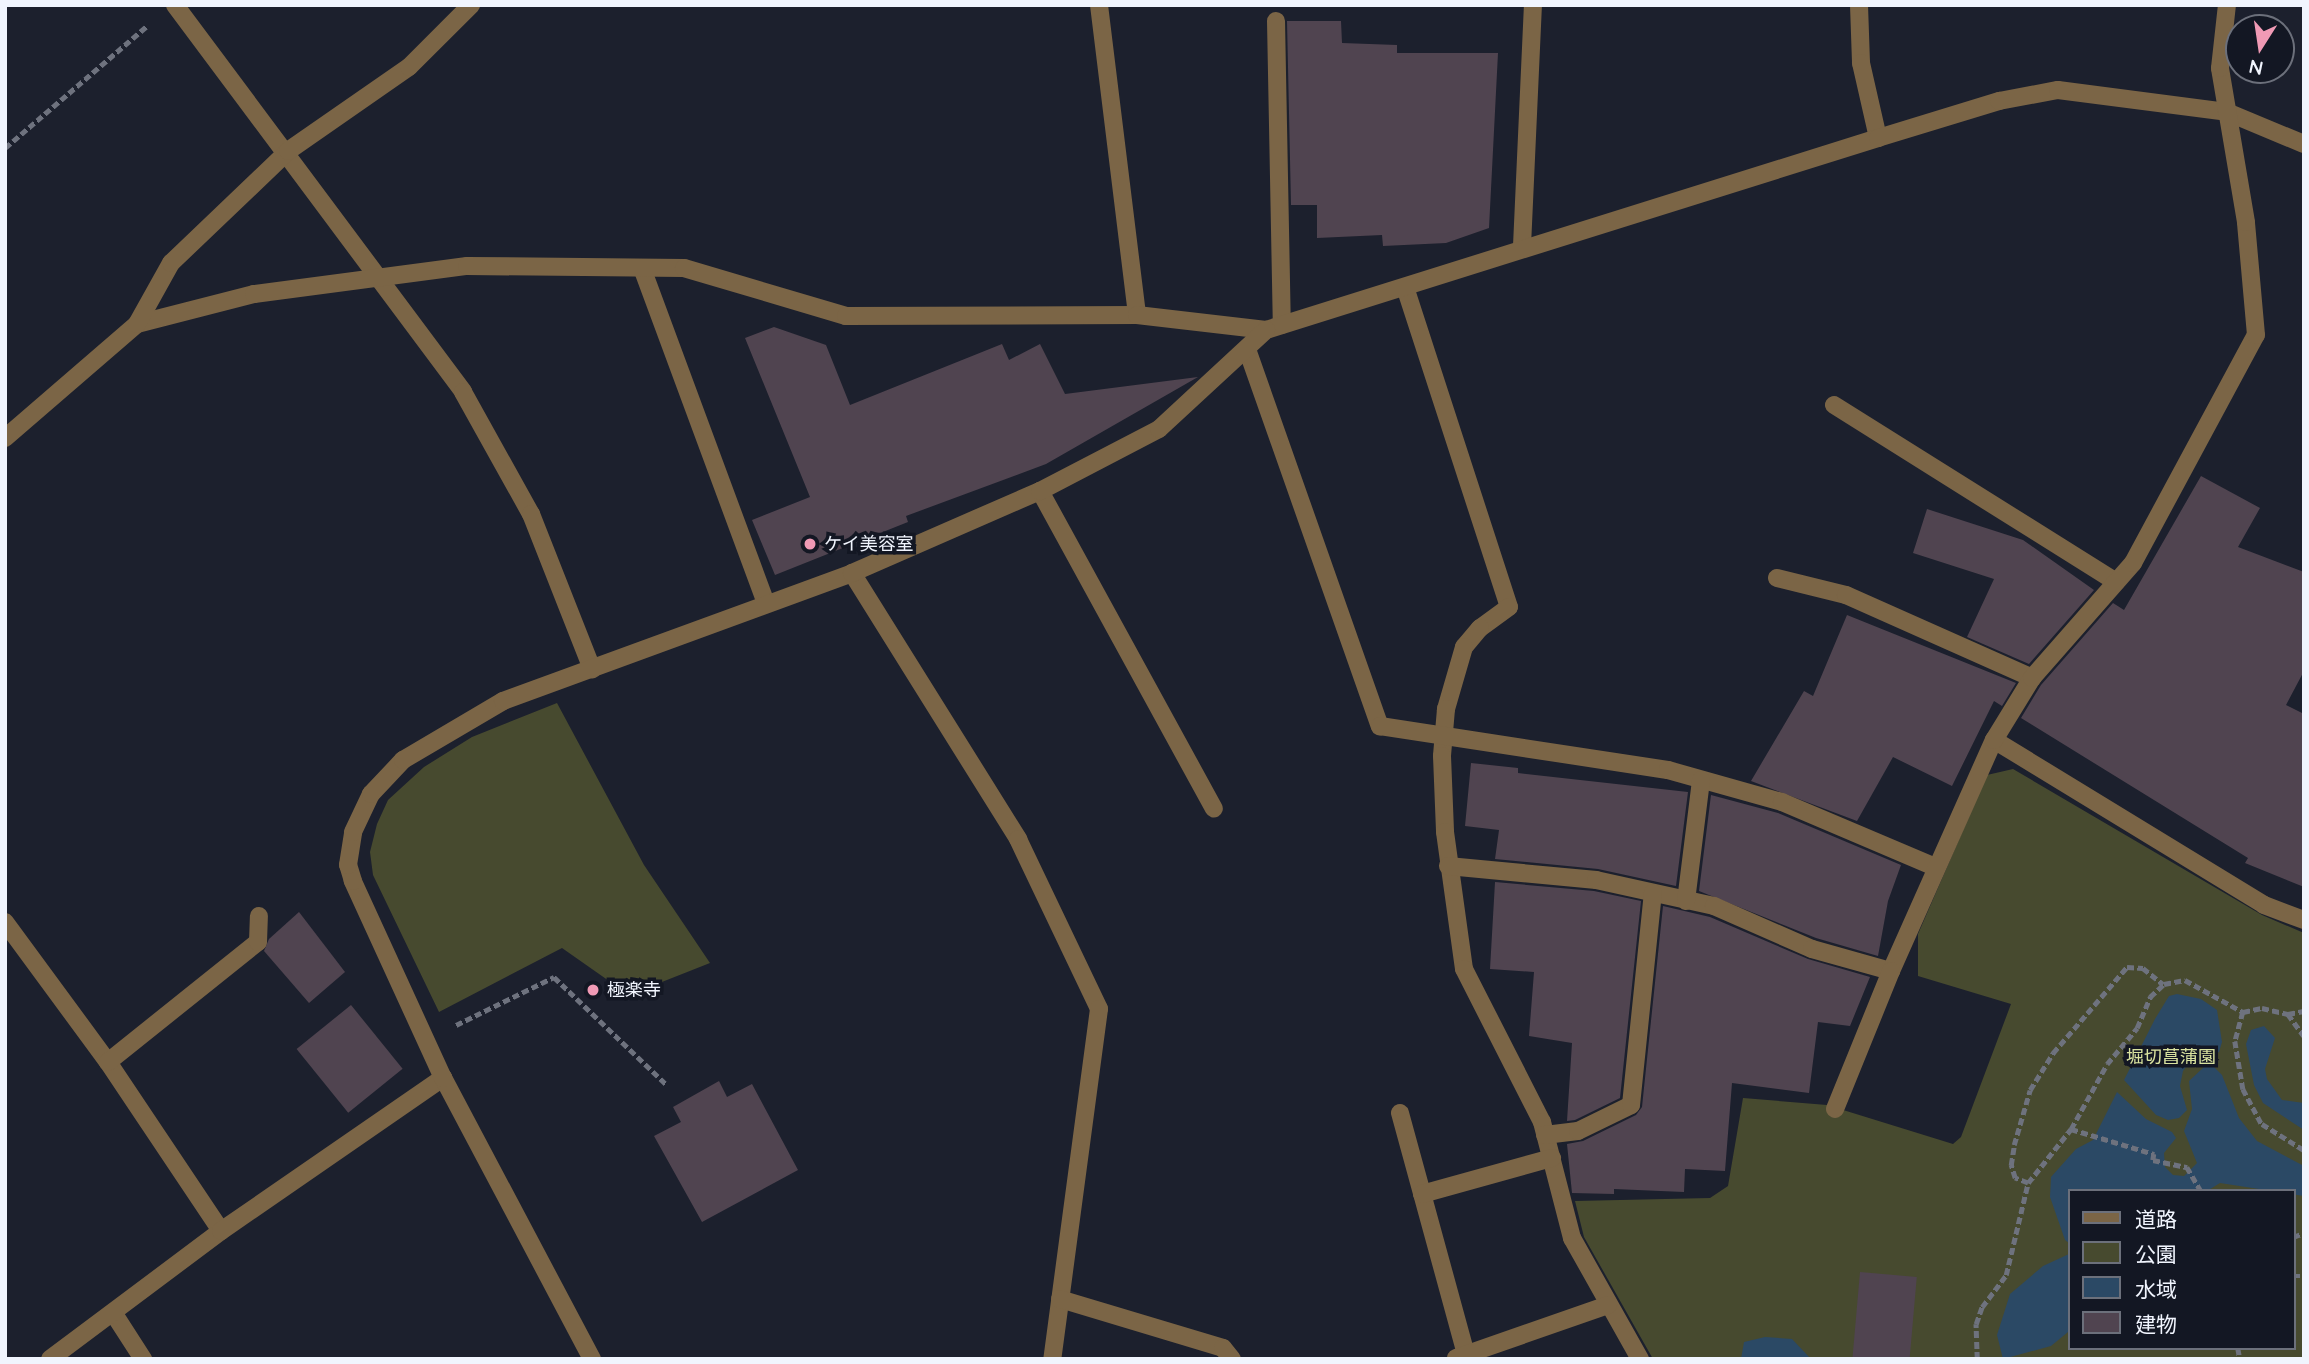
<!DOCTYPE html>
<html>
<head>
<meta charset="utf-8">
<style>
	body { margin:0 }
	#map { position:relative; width:2309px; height:1364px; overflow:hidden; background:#1c202d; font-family:Quicksand,"Noto Sans JP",sans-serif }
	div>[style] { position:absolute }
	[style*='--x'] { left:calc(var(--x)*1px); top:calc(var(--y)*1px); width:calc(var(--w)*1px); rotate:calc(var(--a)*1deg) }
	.green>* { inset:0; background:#474a2f }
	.water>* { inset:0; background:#2b4965 }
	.building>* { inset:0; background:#504450; transform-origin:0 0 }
	.path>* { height:4.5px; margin-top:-2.25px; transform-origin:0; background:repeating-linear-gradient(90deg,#6e727e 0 7px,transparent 0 10.5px) }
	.minor>* { height:18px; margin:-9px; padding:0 9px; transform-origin:9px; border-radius:9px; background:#7b6546 }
	.dots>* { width:19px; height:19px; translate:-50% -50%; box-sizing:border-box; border:4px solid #131723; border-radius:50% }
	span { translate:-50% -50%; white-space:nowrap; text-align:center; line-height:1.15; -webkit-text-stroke:7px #131723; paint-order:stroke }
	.poi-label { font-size:18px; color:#f1f5fe }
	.left { translate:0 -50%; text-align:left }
	.park-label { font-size:18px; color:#dae39f }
	.frame { position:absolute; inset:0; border:7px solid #f1f5fe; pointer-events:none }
	.legend { position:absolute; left:2068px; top:1189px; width:228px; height:161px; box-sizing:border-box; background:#131723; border:2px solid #6c707b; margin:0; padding:9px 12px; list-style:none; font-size:21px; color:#f1f5fe }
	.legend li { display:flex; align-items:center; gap:14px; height:35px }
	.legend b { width:35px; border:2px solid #6c707b }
	.north { position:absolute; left:2225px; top:14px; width:70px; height:70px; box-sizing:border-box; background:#131723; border:2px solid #6c707b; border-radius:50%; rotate:192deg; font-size:19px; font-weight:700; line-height:28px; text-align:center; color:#f1f5fe }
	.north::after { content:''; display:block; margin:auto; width:24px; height:32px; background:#f09ab5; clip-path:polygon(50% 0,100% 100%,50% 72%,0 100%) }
</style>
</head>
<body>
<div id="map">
	<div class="green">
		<div style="clip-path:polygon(557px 703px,644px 865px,710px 963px,629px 995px,562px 948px,439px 1012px,373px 875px,370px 852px,377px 824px,388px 800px,424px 767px,472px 737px)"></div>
		<div style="clip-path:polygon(evenodd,2013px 769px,2262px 915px,2304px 933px,2304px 1359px,1653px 1359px,1584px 1237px,1575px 1201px,1710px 1198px,1728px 1186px,1743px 1098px,1827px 1105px,1953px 1144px,1961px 1137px,2011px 1004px,1918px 976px,1918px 934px,1987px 775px,2013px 769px,2069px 1191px,2293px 1191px,2293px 1348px,2069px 1348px,2069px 1191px)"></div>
	</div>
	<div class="water">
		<div style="clip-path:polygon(2177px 994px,2201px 999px,2217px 1010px,2222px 1042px,2219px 1052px,2189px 1063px,2183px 1071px,2180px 1086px,2187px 1110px,2179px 1118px,2168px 1120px,2156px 1115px,2124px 1080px,2155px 1019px,2169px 996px)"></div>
		<div style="clip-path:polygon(2264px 1026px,2275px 1038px,2265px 1069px,2267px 1079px,2282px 1100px,2304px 1103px,2304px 1130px,2263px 1103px,2254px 1085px,2246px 1044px,2251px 1030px)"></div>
		<div style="clip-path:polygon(2204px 1067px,2214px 1067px,2222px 1075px,2239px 1118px,2257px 1141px,2304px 1166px,2304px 1196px,2220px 1183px,2207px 1191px,2069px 1191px,2069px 1243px,2065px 1240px,2050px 1197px,2051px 1177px,2076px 1149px,2093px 1140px,2117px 1092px,2146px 1119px,2172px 1132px,2176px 1138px,2164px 1153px,2165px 1167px,2173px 1175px,2184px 1176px,2197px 1163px,2184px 1131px,2192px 1109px,2189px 1081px)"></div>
		<div style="clip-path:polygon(2069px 1254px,2068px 1332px,2051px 1346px,2003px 1359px,1997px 1335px,2010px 1294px,2043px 1266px)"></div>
		<div style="clip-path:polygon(1765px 1337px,1792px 1339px,1811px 1359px,1741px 1359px,1744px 1342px)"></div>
	</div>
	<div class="building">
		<div style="clip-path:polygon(1287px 21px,1341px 21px,1342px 43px,1397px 45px,1397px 53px,1498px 53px,1489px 228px,1446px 243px,1383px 246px,1382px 235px,1317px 238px,1317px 205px,1291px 205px)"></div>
		<div style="clip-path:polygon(774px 327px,826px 345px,850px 405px,1002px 344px,1009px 360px,1040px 344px,1065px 394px,1198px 377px,1046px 464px,906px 516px,908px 522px,775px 575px,752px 520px,810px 497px,745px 338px)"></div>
		<div style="clip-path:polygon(2201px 476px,2260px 508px,2238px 547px,2304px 572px,2304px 671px,2286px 705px,2304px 714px,2304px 887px,2245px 863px,2248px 858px,2021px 718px,2041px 685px,2113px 603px,2124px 610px)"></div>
		<div style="clip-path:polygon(1927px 509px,2023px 540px,2094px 590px,2029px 664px,1967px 637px,1994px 579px,1913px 553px)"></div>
		<div style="clip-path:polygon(1847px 615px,2016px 683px,2002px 706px,1994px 701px,1952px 786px,1893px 757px,1857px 821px,1751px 781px,1804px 691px,1813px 696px)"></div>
		<div style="clip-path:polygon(1471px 763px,1518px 768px,1518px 773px,1688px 792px,1676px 886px,1598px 869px,1495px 859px,1499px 830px,1465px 826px)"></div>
		<div style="clip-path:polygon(1711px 795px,1778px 813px,1901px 865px,1888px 901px,1878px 956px,1816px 938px,1699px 891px)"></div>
		<div style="clip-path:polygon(1495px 882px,1594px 891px,1641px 901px,1620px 1098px,1575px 1120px,1567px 1121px,1572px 1043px,1529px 1036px,1534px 972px,1490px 969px)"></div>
		<div style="clip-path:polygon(1663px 906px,1710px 917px,1808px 959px,1870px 977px,1850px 1026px,1818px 1022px,1809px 1093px,1732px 1083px,1725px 1171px,1685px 1169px,1684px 1192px,1614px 1189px,1614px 1194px,1572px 1193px,1567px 1144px,1583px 1141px,1636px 1115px,1642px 1107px)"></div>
		<div style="clip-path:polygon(299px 912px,345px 972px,309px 1003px,264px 951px,269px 939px)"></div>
		<div style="left:351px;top:1005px;width:82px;height:70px;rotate:51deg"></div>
		<div style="clip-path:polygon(719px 1081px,727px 1097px,752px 1084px,798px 1170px,702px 1222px,654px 1136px,681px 1122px,673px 1107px)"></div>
		<div style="left:1860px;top:1272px;width:57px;height:87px;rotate:5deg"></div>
	</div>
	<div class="path">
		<div style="--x:5;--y:148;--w:187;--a:-40.7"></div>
		<div style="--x:2243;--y:1012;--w:30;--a:105"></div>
		<div style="--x:2235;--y:1041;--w:49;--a:80.5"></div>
		<div style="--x:2243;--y:1089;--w:40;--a:62"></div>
		<div style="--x:2262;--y:1124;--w:49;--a:31.8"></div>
		<div style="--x:2288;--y:1014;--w:16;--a:-11"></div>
		<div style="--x:456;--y:1025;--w:109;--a:-26.1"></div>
		<div style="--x:554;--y:977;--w:155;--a:43.7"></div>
		<div style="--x:2071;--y:1129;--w:87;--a:16.8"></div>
		<div style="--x:2154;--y:1154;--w:6;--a:99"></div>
		<div style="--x:2153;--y:1160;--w:35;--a:12"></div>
		<div style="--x:2187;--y:1167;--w:28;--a:60"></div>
		<div style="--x:2028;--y:1183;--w:14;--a:-159"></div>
		<div style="--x:2015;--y:1178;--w:14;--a:-107"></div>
		<div style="--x:2011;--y:1165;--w:20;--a:-81"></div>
		<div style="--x:2014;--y:1145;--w:57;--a:-73.8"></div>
		<div style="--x:2030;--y:1090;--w:44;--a:-58.1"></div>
		<div style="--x:2053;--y:1053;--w:113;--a:-49.3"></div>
		<div style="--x:2127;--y:967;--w:16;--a:4"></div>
		<div style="--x:2143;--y:968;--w:26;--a:39"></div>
		<div style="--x:2293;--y:1237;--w:12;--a:-20"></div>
		<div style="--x:2293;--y:1276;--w:11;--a:0"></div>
		<div style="--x:2238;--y:1348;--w:11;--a:80"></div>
		<div style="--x:1977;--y:1359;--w:35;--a:-92"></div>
		<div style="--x:1976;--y:1324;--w:18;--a:-71"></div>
		<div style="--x:1982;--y:1307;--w:40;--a:-53"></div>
		<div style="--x:2006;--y:1275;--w:95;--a:-76.6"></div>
		<div style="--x:2028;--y:1183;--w:69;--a:-51.5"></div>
		<div style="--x:2071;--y:1129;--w:74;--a:-61"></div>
		<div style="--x:2107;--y:1064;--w:47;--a:-50.2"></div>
		<div style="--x:2137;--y:1028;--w:34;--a:-67"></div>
		<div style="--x:2150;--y:997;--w:19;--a:-43"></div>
		<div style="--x:2164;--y:984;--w:21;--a:-11"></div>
		<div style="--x:2185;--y:980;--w:66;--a:28.9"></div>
		<div style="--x:2243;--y:1012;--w:19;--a:-12"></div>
		<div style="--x:2262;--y:1008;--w:27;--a:13"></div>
		<div style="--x:2288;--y:1014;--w:27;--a:54"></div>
	</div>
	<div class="minor">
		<div style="--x:175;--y:5;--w:482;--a:53.3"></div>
		<div style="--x:463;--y:392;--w:140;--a:60.9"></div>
		<div style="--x:531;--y:514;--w:167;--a:68.5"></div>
		<div style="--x:1099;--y:5;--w:312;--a:83"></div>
		<div style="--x:1859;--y:5;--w:58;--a:88"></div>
		<div style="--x:1861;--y:63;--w:77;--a:77.2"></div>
		<div style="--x:1276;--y:21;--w:304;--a:88.9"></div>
		<div style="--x:1522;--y:246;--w:241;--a:-87.4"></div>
		<div style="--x:642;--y:268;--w:357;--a:69.7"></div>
		<div style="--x:1405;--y:287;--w:336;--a:72"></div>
		<div style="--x:1509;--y:607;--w:36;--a:144"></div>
		<div style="--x:1480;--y:628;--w:25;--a:130"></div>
		<div style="--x:1464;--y:647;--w:65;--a:106.2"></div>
		<div style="--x:1446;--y:709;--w:47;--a:94.9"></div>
		<div style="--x:1442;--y:756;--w:76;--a:87.7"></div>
		<div style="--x:1445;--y:832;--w:138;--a:82.1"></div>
		<div style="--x:1464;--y:969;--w:172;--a:63"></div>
		<div style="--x:1542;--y:1122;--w:120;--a:75.5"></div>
		<div style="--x:1572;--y:1238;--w:139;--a:60.7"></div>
		<div style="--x:137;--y:324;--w:121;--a:-14.4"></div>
		<div style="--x:254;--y:294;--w:215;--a:-7.5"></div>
		<div style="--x:467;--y:266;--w:217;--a:0.5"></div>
		<div style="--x:684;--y:268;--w:169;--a:16.5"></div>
		<div style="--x:846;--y:316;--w:291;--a:-0.2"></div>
		<div style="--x:1137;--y:315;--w:130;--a:6.6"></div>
		<div style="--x:1266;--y:330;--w:641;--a:-17.42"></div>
		<div style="--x:1878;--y:138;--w:127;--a:-17"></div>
		<div style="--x:1999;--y:101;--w:60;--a:-10.6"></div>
		<div style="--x:2058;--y:90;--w:170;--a:7.4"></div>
		<div style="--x:2227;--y:112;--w:83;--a:22.6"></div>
		<div style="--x:1248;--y:352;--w:397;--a:70.6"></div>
		<div style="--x:1380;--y:726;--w:291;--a:8.7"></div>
		<div style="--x:1668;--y:770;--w:118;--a:15.7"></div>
		<div style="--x:1782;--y:802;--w:166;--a:23"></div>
		<div style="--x:1834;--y:405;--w:333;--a:32.1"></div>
		<div style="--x:5;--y:438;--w:174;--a:-40.8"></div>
		<div style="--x:137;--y:324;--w:70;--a:-60.9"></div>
		<div style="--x:171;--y:263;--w:162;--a:-43.7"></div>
		<div style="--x:288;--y:151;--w:147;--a:-34.8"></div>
		<div style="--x:409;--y:67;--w:88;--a:-45"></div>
		<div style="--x:1040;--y:491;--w:362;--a:61.3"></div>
		<div style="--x:852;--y:573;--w:314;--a:58"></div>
		<div style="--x:1018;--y:839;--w:188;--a:64.5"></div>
		<div style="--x:1099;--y:1009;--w:353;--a:97.6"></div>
		<div style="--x:1777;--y:578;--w:71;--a:13.8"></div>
		<div style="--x:1846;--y:595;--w:204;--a:24"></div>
		<div style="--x:1994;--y:740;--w:316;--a:31.4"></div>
		<div style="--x:2264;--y:905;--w:43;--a:20.6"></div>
		<div style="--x:1448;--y:866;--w:149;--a:5.4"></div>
		<div style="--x:1596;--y:880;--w:121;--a:12.4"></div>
		<div style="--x:1714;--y:906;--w:107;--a:23.7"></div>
		<div style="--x:1812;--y:949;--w:82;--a:15.6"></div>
		<div style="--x:1891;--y:971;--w:253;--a:-66"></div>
		<div style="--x:1994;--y:740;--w:73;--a:-58.5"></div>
		<div style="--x:2032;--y:678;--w:153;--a:-48.7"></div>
		<div style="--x:2133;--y:563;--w:259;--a:-61.7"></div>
		<div style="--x:2256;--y:335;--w:113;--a:-95.1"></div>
		<div style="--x:2246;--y:222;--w:156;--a:-99.6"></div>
		<div style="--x:2220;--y:68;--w:63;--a:-83.7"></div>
		<div style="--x:1686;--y:901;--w:122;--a:-82.9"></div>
		<div style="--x:5;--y:922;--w:174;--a:53.7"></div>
		<div style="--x:108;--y:1062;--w:203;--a:56.2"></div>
		<div style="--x:108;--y:1062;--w:192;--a:-38.7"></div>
		<div style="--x:258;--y:942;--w:26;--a:-88"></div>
		<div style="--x:1835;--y:1109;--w:149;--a:-67.9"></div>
		<div style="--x:1400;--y:1113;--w:251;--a:74.7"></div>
		<div style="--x:1545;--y:1135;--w:33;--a:-7"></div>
		<div style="--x:1578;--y:1131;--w:59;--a:-26.1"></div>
		<div style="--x:1631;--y:1105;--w:213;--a:-84.1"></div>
		<div style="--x:1422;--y:1194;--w:135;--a:-15.5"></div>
		<div style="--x:1060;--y:1299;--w:170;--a:16.7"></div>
		<div style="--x:1223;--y:1348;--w:14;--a:51"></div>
		<div style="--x:114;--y:1314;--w:54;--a:57.2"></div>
		<div style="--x:1456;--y:1358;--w:161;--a:-19.2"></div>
		<div style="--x:50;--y:1359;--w:214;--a:-36.8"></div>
		<div style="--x:221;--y:1231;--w:270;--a:-34.6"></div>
		<div style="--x:592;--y:1359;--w:318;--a:-117.9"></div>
		<div style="--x:443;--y:1078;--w:217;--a:-114.6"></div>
		<div style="--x:353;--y:881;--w:17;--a:-107"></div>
		<div style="--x:348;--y:865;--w:33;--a:-81"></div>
		<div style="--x:353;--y:832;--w:42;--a:-64.7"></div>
		<div style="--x:371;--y:794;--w:47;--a:-46.7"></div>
		<div style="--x:403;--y:760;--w:116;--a:-30.5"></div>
		<div style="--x:503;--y:701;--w:372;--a:-20.1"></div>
		<div style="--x:852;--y:573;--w:205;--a:-23.6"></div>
		<div style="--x:1040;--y:491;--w:134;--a:-27.5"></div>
		<div style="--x:1159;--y:429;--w:146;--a:-42.8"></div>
	</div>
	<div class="dots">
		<div style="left:810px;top:544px;background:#f09ab5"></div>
		<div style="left:593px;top:990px;background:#f09ab5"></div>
	</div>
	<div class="poi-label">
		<span class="left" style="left:824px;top:544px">ケイ美容室</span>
		<span class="left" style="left:607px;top:990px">極楽寺</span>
	</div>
	<div class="park-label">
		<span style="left:2171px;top:1057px">堀切菖蒲園</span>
	</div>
	<div class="frame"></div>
	<ul class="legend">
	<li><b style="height:9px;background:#7b6546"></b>道路</li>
	<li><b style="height:19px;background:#474a2f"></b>公園</li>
	<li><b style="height:19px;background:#2b4965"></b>水域</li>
	<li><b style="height:19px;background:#504450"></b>建物</li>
	</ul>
	<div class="north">N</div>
</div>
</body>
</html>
